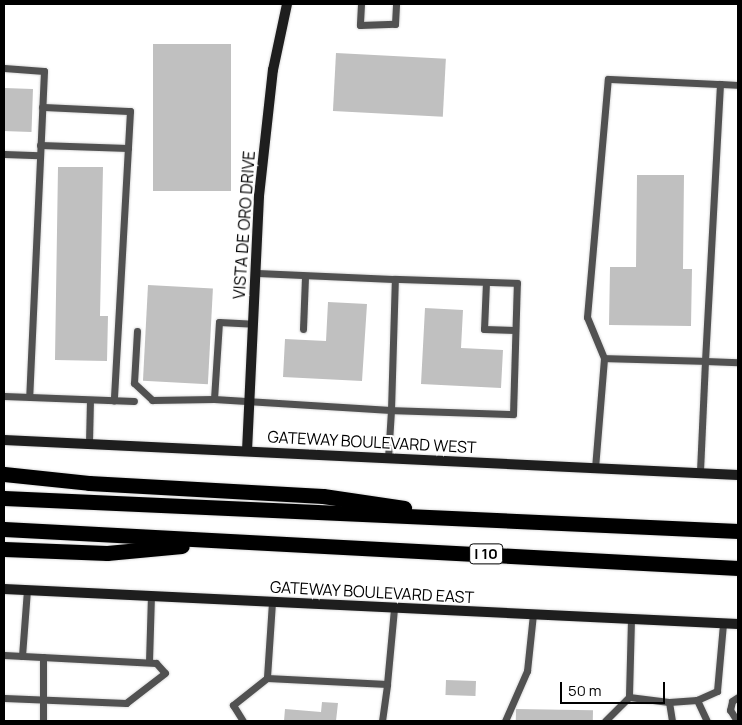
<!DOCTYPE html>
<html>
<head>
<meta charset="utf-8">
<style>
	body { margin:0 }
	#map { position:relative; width:742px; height:725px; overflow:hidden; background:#fff; font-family:Manrope,sans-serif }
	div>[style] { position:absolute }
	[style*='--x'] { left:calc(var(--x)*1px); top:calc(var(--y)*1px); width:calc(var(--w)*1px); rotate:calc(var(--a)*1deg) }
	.building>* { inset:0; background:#c0c0c0; transform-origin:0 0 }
	.roads { filter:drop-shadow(0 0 1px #dbdbdb) drop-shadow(0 0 1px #dbdbdb) }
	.lane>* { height:7px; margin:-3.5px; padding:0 3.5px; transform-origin:3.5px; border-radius:3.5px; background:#515151 }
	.secondary>* { height:10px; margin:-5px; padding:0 5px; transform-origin:5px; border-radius:5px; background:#1e1e1e }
	.highway>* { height:15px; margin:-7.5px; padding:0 7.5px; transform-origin:7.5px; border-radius:7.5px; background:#000 }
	span { translate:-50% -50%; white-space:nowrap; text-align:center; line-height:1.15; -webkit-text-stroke:4px #fff; paint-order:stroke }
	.shield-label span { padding:1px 4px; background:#fff; border:1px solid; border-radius:4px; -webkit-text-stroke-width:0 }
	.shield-label { font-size:15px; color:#000; font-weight:700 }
	.street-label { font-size:16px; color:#000 }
	.frame { position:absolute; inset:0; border:5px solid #000; pointer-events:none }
	.scale { position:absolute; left:560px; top:682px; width:105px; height:22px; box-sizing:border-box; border:2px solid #000; border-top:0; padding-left:6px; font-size:15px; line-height:18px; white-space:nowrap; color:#000; -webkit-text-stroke:4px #fff; paint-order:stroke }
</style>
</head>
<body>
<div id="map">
	<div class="building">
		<div style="left:153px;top:44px;width:78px;height:147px"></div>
		<div style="left:336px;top:53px;width:110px;height:58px;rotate:3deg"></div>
		<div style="left:4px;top:88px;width:29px;height:43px;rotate:2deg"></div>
		<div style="clip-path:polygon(58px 167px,103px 167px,100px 316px,108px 316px,107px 361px,55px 360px)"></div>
		<div style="clip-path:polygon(637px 175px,684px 175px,683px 269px,692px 269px,691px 326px,609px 325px,610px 267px,636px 267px)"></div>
		<div style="left:148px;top:285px;width:65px;height:96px;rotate:3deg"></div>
		<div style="clip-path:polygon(328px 302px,367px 304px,362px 381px,283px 377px,285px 339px,326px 341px)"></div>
		<div style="clip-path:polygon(425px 308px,463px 310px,461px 348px,503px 350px,501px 388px,421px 384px)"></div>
		<div style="left:446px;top:680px;width:30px;height:15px;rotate:2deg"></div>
		<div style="clip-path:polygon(322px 702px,338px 703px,336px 721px,284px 721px,285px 709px,321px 712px)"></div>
		<div style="left:516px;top:709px;width:77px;height:12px;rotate:1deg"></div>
	</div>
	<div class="roads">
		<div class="lane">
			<div style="--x:361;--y:4;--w:21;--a:93"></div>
			<div style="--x:360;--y:25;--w:35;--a:-2"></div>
			<div style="--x:395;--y:24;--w:20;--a:-87"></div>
			<div style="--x:4;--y:68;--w:40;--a:4.3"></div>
			<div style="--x:44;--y:71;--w:326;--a:92.6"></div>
			<div style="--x:720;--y:84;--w:18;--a:3"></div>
			<div style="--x:42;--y:107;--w:88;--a:2.6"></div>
			<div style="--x:130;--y:111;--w:290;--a:93.2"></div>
			<div style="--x:40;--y:145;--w:88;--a:2"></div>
			<div style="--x:4;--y:154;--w:35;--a:2"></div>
			<div style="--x:486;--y:282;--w:47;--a:92.4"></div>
			<div style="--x:484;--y:329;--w:31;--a:2"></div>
			<div style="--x:303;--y:329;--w:53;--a:-87.8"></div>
			<div style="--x:137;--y:331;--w:52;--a:93.3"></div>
			<div style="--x:134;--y:383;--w:25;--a:43"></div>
			<div style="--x:152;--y:400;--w:62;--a:-0.9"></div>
			<div style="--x:214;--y:399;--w:177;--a:3.6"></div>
			<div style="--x:391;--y:410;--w:131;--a:-88.3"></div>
			<div style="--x:395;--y:279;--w:140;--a:-177.5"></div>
			<div style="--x:604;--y:358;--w:44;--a:-112.5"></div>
			<div style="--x:587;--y:317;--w:239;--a:-85"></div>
			<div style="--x:608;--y:79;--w:112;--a:2.6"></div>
			<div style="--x:720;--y:84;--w:277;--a:93.1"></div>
			<div style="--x:705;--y:361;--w:33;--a:2"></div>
			<div style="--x:4;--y:396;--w:130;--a:2.2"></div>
			<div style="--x:214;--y:399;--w:77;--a:-86.3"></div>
			<div style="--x:219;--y:322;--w:34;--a:3"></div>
			<div style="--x:89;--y:443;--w:43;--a:-88.7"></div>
			<div style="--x:388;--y:458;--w:48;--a:-86.4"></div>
			<div style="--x:391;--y:410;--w:122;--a:1.9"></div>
			<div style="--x:513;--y:414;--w:131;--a:-88.3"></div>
			<div style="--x:517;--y:283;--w:122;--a:-178.1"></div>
			<div style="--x:595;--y:468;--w:110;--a:-85.3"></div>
			<div style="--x:604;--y:358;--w:101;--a:1.7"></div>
			<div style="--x:705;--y:361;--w:112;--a:92.6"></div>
			<div style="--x:272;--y:602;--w:76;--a:93.8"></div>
			<div style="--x:267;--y:678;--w:120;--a:2.9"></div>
			<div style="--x:387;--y:684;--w:76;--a:-84.7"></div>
			<div style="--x:631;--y:619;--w:78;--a:91.5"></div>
			<div style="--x:629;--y:697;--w:40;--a:7.1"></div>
			<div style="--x:669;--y:702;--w:28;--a:-4"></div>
			<div style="--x:697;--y:700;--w:22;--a:-24"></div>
			<div style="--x:717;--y:691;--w:67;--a:-84.9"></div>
			<div style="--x:4;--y:655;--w:152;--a:3"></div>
			<div style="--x:156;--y:663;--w:13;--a:48"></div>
			<div style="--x:165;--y:673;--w:49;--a:142.4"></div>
			<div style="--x:126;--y:703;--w:122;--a:-177.7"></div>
			<div style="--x:22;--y:656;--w:66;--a:-85.7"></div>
			<div style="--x:43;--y:657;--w:64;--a:90"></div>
			<div style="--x:149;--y:662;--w:66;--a:-88.3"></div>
			<div style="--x:697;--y:700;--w:23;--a:65"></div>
			<div style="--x:669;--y:702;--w:19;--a:81"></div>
			<div style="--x:243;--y:721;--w:19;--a:-122"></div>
			<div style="--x:233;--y:705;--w:43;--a:-38.5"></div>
			<div style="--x:382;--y:721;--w:37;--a:-82"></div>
			<div style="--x:505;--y:721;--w:55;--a:-66.3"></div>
			<div style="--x:527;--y:671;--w:57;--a:-84"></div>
			<div style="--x:605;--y:721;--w:34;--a:-45"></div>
			<div style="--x:737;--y:721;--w:13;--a:-122"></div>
			<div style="--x:730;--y:710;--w:9;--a:-77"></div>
			<div style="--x:732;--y:701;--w:7;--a:-34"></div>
		</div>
		<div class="secondary">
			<div style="--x:4;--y:440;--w:735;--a:2.73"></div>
			<div style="--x:247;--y:451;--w:255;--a:-87.3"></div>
			<div style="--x:259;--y:196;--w:127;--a:-83.7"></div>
			<div style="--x:273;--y:70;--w:67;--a:-78"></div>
			<div style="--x:4;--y:589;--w:735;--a:2.73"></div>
		</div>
		<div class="highway">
			<div style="--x:4;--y:474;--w:85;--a:6"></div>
			<div style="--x:89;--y:483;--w:234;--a:3.2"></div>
			<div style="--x:323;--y:496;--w:82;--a:8.4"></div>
			<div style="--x:4;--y:498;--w:735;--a:2.57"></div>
			<div style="--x:4;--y:529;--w:735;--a:3.04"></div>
			<div style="--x:4;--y:549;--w:103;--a:2.2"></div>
			<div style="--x:107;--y:553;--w:75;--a:-5.3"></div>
		</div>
	</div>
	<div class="shield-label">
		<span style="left:486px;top:554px">I 10</span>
	</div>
	<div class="street-label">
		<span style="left:244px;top:225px;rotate:-86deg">VISTA DE ORO DRIVE</span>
		<span style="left:372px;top:442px;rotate:3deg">GATEWAY BOULEVARD WEST</span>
		<span style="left:372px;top:592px;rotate:3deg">GATEWAY BOULEVARD EAST</span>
	</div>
	<div class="frame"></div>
	<div class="scale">50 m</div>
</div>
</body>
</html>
